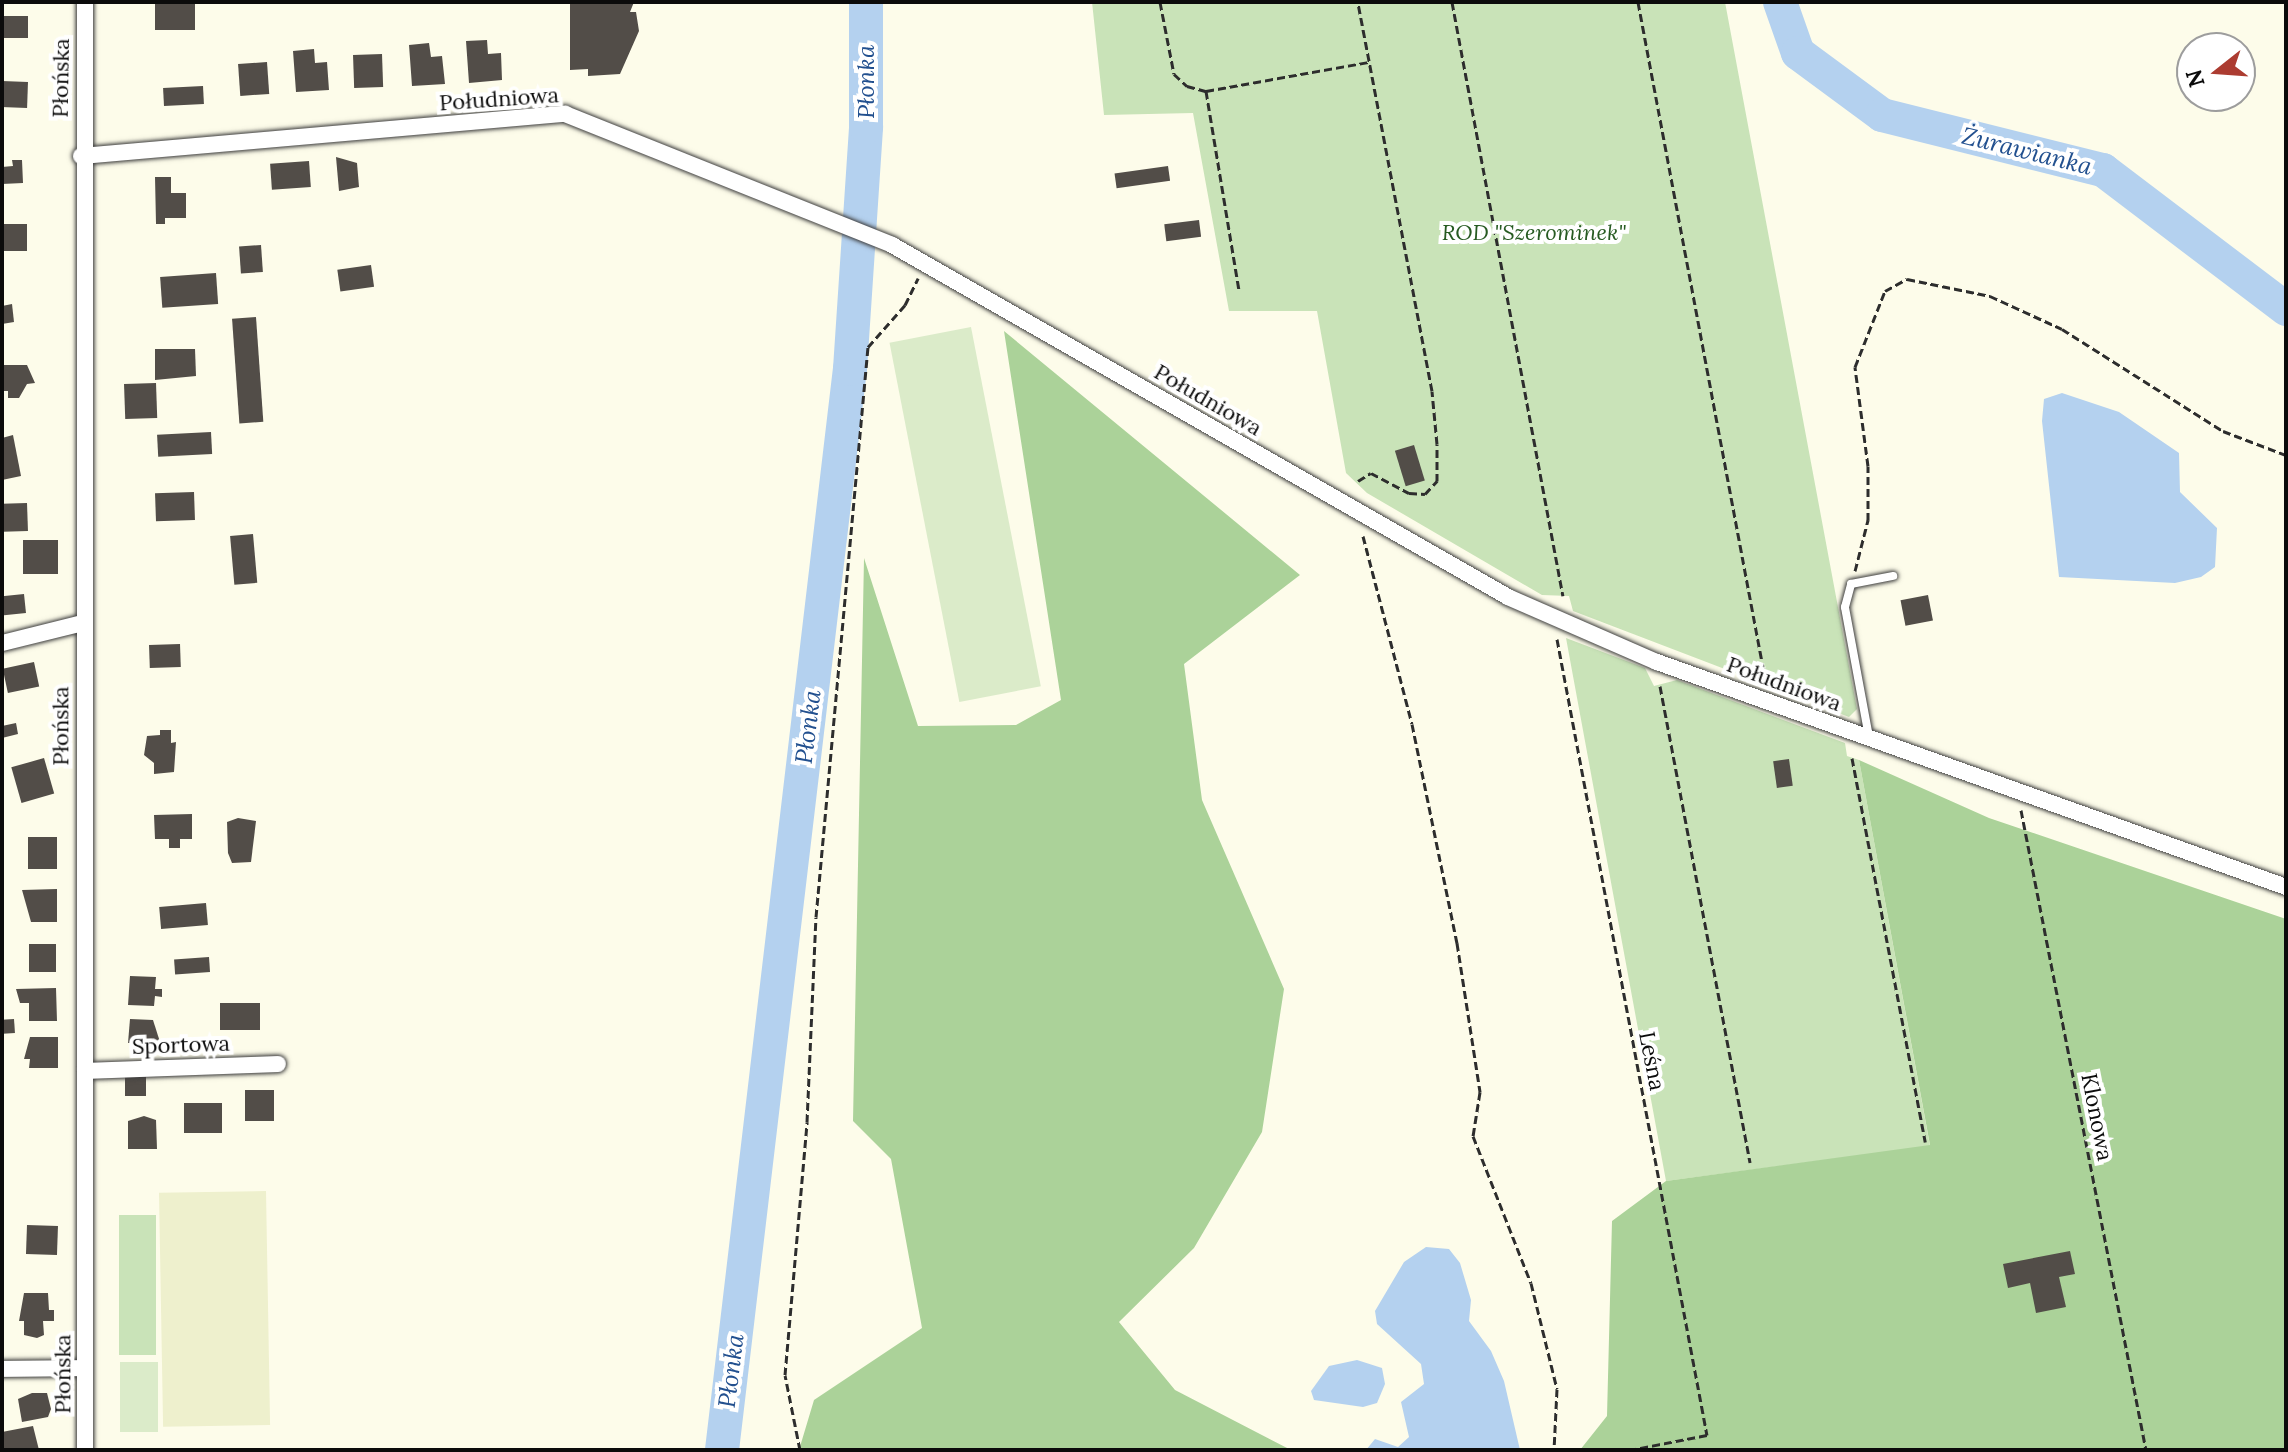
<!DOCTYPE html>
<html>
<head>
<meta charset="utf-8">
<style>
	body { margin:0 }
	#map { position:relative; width:2288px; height:1452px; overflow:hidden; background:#fdfcea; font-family:Lora,serif }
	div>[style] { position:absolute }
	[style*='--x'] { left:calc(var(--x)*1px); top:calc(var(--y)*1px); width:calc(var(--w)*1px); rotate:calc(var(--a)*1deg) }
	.farmland>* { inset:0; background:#eef0cd; transform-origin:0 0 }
	.green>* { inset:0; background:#c9e3b8; transform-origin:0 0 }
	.forest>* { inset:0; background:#abd299 }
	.pitch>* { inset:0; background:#dbebc9; transform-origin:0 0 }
	.water>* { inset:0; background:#b4d1ef }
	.river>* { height:34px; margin:-17px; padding:0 17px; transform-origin:17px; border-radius:17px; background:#b4d1ef }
	.building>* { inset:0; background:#524d48; transform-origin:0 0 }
	.path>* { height:3px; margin-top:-1.5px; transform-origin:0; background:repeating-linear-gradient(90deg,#2d2d2d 0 8px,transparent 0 12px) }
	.roads { filter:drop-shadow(0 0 2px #3e3e3e) drop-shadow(0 0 2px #3e3e3e) }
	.service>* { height:8px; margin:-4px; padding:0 4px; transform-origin:4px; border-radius:4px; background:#fff }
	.minor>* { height:16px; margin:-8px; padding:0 8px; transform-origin:8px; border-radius:8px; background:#fff }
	span { translate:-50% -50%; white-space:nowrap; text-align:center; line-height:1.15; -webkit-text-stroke:8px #fff; paint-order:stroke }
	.street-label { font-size:22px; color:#0b0b0b }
	.park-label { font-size:22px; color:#275b22; font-style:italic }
	.water-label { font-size:24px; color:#22508f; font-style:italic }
	.frame { position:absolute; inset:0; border:4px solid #0b0b0b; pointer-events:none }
	.north { position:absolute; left:2176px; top:32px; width:80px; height:80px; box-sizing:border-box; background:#fff; border:2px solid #9d9d9d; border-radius:50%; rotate:253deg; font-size:22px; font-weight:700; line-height:32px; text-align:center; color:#0b0b0b }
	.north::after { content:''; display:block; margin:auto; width:28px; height:36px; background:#ac3c31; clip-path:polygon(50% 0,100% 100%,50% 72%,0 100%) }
</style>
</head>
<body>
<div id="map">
	<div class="farmland">
		<div style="left:266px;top:1191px;width:234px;height:107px;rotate:89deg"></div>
	</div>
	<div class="green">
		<div style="clip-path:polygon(1092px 2px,1725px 2px,1857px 709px,1849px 717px,1774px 688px,1770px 672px,1743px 676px,1573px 611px,1569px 596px,1542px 595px,1367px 493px,1346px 473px,1317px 311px,1229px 311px,1193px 113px,1104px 115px)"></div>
		<div style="clip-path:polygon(1566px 638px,1645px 668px,1654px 686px,1677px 680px,1845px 743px,1847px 756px,1859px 760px,1930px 1146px,1666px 1181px)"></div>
		<div style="left:156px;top:1215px;width:140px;height:37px;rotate:90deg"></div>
	</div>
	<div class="forest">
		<div style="clip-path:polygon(1004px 331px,1300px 575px,1184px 664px,1202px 800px,1284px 989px,1262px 1132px,1194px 1248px,1119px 1322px,1175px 1390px,1291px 1450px,799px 1450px,814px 1400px,922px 1328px,891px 1159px,853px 1121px,864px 558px,918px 726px,1016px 725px,1061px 700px)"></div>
		<div style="clip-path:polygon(1859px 760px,1989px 818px,2286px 919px,2286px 1450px,1580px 1450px,1607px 1416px,1612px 1221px,1666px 1181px,1930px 1145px)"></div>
	</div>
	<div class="pitch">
		<div style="left:971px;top:327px;width:366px;height:83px;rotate:79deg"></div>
		<div style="left:120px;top:1362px;width:38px;height:70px"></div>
	</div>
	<div class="water">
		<div style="clip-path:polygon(2062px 393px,2119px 412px,2179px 453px,2180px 492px,2217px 528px,2215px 567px,2201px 577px,2175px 583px,2059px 577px,2042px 421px,2044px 399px)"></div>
		<div style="clip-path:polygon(1426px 1247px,1449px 1249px,1460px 1263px,1471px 1300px,1469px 1321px,1491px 1351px,1504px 1381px,1520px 1450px,1366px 1450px,1375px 1439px,1398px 1447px,1409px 1437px,1401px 1402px,1424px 1384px,1421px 1364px,1377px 1324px,1375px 1311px,1404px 1262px)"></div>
		<div style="clip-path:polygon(1357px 1360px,1382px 1368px,1385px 1384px,1377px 1403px,1363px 1407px,1314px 1400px,1311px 1391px,1329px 1366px)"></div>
	</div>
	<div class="river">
		<div style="--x:1780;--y:2;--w:54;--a:70.6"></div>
		<div style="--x:1798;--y:53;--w:104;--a:36.4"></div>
		<div style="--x:1882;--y:115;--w:228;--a:14"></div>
		<div style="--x:2103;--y:170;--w:230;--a:37.2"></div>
		<div style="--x:722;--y:1450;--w:1089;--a:-83.25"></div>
		<div style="--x:850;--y:369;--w:243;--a:-86.2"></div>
		<div style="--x:866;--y:127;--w:125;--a:-90"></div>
	</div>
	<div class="building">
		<div style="left:155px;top:2px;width:40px;height:28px"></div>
		<div style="clip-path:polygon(570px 2px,634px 2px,630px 12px,636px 12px,639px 31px,620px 74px,588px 76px,588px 69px,570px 70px)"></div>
		<div style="left:2px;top:16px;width:26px;height:22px"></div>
		<div style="clip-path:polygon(487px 40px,488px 54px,501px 53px,502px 80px,469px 83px,466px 41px)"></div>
		<div style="clip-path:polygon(429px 43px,431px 57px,442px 56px,445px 84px,412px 86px,409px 45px)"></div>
		<div style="clip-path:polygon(314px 49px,315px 63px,327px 62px,329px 90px,296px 92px,293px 51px)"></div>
		<div style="left:382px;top:54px;width:33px;height:29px;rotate:88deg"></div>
		<div style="left:267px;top:62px;width:32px;height:29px;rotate:86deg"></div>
		<div style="left:2px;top:81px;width:26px;height:26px;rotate:2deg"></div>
		<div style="left:203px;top:86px;width:18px;height:40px;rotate:87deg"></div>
		<div style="clip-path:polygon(336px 157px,357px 163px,359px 187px,339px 191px)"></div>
		<div style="clip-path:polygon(12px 160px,22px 160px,23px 183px,2px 184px,2px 167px,13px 166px)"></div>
		<div style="left:309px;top:161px;width:26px;height:39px;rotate:86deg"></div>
		<div style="left:1168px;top:166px;width:15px;height:54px;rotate:82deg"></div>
		<div style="clip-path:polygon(155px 177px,171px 177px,171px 193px,186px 193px,186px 218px,165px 218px,165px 224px,156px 224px)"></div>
		<div style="left:1199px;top:220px;width:17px;height:35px;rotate:83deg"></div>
		<div style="left:2px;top:224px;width:25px;height:27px"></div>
		<div style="left:261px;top:245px;width:27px;height:22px;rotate:86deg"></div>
		<div style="left:371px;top:265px;width:22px;height:34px;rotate:82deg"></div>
		<div style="left:216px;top:273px;width:31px;height:56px;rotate:86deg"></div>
		<div style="clip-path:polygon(12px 304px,14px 322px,2px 324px,2px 306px)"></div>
		<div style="left:256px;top:317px;width:105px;height:24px;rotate:86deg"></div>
		<div style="clip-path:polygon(155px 349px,195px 349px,196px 376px,155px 380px)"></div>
		<div style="clip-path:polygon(2px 365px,27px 365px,35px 383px,27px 384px,19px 398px,8px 398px,8px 391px,2px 391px)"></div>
		<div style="left:156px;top:383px;width:35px;height:32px;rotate:88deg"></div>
		<div style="left:211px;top:432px;width:22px;height:54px;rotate:87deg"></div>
		<div style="clip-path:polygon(13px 435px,21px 476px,2px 480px,2px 438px)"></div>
		<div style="left:1414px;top:445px;width:37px;height:20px;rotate:73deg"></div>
		<div style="left:194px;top:492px;width:28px;height:39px;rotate:88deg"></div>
		<div style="left:27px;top:503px;width:28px;height:25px;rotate:88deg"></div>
		<div style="left:253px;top:534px;width:49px;height:23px;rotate:85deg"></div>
		<div style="left:23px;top:540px;width:35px;height:34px"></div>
		<div style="left:24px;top:594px;width:19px;height:22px;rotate:84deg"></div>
		<div style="left:1928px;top:595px;width:26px;height:28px;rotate:79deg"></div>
		<div style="left:180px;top:644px;width:23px;height:31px;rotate:88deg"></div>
		<div style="left:34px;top:662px;width:25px;height:32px;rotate:78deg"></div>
		<div style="clip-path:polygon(16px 723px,18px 734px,2px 738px,2px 726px)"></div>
		<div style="clip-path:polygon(160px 730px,171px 730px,171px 743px,176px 742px,174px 772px,154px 774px,154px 763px,144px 755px,147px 736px,160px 735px)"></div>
		<div style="left:44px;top:758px;width:37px;height:34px;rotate:74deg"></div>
		<div style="left:1789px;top:759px;width:27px;height:16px;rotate:82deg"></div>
		<div style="clip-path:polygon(192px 814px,192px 839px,180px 839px,180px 848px,169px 848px,169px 839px,155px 839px,154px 815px)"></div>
		<div style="clip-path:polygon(238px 818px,256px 821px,251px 862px,232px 863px,228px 853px,227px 822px)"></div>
		<div style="left:28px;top:837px;width:29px;height:32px"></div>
		<div style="clip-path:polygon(57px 889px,57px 922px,31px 922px,22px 890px)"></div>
		<div style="left:206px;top:903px;width:22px;height:47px;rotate:85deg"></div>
		<div style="left:29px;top:944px;width:27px;height:28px"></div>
		<div style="left:209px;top:957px;width:15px;height:35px;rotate:86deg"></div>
		<div style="clip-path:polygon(130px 976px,156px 977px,155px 989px,162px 989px,162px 997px,155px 996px,154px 1006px,128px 1005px)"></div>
		<div style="clip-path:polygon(56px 988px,57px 1021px,29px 1021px,29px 1003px,20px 1003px,16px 989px)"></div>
		<div style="left:220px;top:1003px;width:40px;height:27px"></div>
		<div style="left:14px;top:1019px;width:14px;height:12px;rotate:86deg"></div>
		<div style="clip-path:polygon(130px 1019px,153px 1020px,160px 1042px,128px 1043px)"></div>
		<div style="clip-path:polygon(30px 1037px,58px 1037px,58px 1068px,29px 1068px,30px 1059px,24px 1059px)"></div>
		<div style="left:125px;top:1077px;width:21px;height:19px"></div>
		<div style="left:245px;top:1090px;width:29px;height:31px"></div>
		<div style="left:184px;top:1103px;width:38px;height:30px"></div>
		<div style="clip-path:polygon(144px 1116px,156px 1120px,157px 1149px,128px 1149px,128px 1121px)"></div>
		<div style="left:27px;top:1225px;width:31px;height:29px;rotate:2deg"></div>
		<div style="clip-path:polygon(2070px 1251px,2075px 1274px,2059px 1277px,2066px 1307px,2036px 1313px,2030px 1283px,2008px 1288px,2003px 1264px)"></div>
		<div style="clip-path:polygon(24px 1293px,48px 1293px,49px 1310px,54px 1310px,54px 1321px,43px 1321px,44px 1335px,37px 1338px,24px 1335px,24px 1321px,19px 1321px)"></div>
		<div style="clip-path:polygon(32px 1393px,47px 1393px,51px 1409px,48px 1417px,22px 1422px,18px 1399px)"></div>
		<div style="clip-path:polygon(33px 1426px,39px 1450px,2px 1450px,2px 1432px)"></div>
	</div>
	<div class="path">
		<div style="--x:1160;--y:2;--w:73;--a:79"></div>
		<div style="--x:1174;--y:74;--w:18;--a:43"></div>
		<div style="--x:1187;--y:86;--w:20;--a:15"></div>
		<div style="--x:1206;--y:91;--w:166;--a:-10.1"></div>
		<div style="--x:1452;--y:2;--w:604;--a:79.42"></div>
		<div style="--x:1638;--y:2;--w:683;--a:79.36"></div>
		<div style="--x:1206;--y:91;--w:202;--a:80.6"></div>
		<div style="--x:1358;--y:481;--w:15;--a:-32"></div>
		<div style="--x:1371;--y:473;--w:43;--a:27.8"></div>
		<div style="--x:1409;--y:493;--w:16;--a:4"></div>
		<div style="--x:1425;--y:494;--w:18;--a:-47"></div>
		<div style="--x:1437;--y:481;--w:37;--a:-90"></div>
		<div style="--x:1437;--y:444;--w:53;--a:-95.4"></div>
		<div style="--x:1432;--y:391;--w:396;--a:-100.8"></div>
		<div style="--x:1363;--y:536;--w:194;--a:75.4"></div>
		<div style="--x:1412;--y:724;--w:224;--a:78.4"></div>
		<div style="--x:1457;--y:943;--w:151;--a:81.2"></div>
		<div style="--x:1480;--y:1092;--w:45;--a:99"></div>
		<div style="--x:1473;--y:1136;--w:158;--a:68.5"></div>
		<div style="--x:1531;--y:1283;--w:109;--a:76.2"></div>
		<div style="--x:1557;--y:1389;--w:61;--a:92.8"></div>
		<div style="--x:1855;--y:571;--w:53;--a:-75.7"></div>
		<div style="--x:1868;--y:520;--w:54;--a:-90"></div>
		<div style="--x:1868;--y:466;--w:100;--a:-97.5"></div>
		<div style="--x:1855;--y:367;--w:82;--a:-68.5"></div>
		<div style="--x:1885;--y:291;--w:25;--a:-29"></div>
		<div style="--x:1907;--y:279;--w:85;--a:11.6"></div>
		<div style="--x:1990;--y:296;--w:79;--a:24.6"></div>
		<div style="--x:2062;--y:329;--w:191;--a:32.4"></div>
		<div style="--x:2223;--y:431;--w:67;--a:20.9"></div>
		<div style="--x:1557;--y:639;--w:810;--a:79.33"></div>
		<div style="--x:1707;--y:1435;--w:78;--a:169"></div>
		<div style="--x:1660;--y:686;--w:485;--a:79.3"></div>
		<div style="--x:1852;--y:758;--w:391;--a:79.2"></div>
		<div style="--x:2021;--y:810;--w:652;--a:78.95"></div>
		<div style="--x:800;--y:1450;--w:76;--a:-101.3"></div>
		<div style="--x:785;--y:1375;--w:254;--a:-85"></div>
		<div style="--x:807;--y:1122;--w:205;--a:-87.5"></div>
		<div style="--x:816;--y:917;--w:572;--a:-84.79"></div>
		<div style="--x:868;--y:347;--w:56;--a:-48.6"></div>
		<div style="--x:905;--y:305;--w:30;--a:-64"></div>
	</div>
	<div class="roads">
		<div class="service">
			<div style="--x:1869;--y:737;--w:132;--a:-100.5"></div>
			<div style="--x:1845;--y:607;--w:24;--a:-75"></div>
			<div style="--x:1851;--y:584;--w:43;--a:-10.8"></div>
		</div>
		<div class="minor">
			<div style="--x:85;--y:2;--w:1448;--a:90"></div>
			<div style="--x:81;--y:156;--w:486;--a:-5"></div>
			<div style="--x:565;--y:114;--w:352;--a:21.8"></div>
			<div style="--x:892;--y:245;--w:709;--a:29.74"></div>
			<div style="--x:1508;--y:597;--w:163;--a:23.6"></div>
			<div style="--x:1657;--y:662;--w:668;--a:19.68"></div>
			<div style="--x:2;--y:643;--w:83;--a:-13.9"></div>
			<div style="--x:85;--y:1071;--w:193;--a:-2.1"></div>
			<div style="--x:2;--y:1369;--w:83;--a:-0.7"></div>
		</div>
	</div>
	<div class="street-label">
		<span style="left:61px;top:78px;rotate:-89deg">Płońska</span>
		<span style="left:499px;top:99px;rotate:-4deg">Południowa</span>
		<span style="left:1208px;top:400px;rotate:30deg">Południowa</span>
		<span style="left:1784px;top:684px;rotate:20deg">Południowa</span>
		<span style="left:61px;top:726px;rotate:-90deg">Płońska</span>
		<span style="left:181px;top:1045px;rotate:-2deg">Sportowa</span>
		<span style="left:1652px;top:1061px;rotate:79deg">Leśna</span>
		<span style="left:2097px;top:1117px;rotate:79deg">Klonowa</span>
		<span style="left:63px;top:1374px;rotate:-90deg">Płońska</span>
	</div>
	<div class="park-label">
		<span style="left:1534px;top:233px">ROD "Szerominek"</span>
	</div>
	<div class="water-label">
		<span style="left:866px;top:82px;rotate:-90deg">Płonka</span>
		<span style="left:2027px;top:151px;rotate:14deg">Żurawianka</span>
		<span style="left:808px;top:727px;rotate:-83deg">Płonka</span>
		<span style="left:731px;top:1371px;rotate:-83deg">Płonka</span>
	</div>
	<div class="frame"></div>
	<div class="north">N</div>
</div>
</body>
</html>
